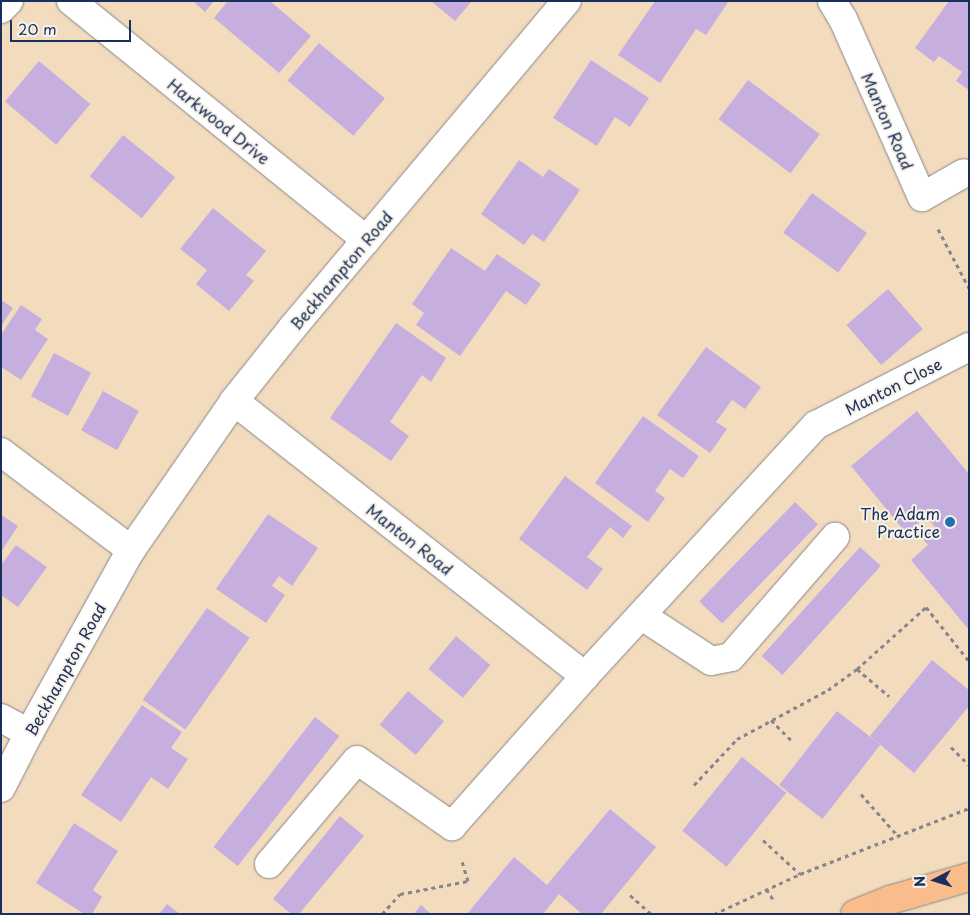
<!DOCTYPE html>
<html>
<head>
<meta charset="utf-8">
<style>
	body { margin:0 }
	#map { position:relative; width:970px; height:915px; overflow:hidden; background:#f3dcbd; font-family:"Playpen Sans",sans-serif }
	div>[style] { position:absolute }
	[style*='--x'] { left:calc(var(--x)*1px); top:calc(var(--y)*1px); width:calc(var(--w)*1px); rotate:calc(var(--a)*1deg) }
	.building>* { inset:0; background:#c6afde; transform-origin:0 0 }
	.path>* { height:3px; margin-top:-1.5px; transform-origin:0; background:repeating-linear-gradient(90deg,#87868e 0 4px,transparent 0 8px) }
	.roads { filter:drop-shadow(0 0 1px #87868e) drop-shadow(0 0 1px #87868e) }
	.minor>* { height:28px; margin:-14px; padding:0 14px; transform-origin:14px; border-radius:14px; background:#fff }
	.major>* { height:28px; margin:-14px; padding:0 14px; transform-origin:14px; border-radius:14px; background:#f9bc8a }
	.dots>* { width:14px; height:14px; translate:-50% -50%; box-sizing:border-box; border:2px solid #f7f3e8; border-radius:50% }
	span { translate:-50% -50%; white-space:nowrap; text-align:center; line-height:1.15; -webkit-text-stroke:4px #f7f3e8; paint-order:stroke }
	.street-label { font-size:16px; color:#1b2f5e }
	.poi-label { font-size:16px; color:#1b2f5e }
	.right { translate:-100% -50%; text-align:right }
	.frame { position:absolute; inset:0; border:2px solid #1b2f5e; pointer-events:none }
	.north { position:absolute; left:910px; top:855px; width:50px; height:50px; -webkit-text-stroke:4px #f7f3e8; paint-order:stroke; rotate:265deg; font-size:14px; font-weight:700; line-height:20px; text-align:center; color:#1b2f5e }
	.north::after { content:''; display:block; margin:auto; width:18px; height:22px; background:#1b2f5e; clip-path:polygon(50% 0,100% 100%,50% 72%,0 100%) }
	.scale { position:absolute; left:10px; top:20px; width:121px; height:22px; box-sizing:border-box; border:2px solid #1b2f5e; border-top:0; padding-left:6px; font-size:15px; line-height:18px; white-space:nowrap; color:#1b2f5e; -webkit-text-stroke:4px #f7f3e8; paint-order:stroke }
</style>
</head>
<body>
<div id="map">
	<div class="building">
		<div style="clip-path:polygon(193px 1px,214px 1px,205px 12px)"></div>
		<div style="clip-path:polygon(228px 1px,270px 1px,311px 36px,279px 73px,214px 18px)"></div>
		<div style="clip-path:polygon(431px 1px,472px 1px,455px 21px)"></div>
		<div style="clip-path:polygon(655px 1px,729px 1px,706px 35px,696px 29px,660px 83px,618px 55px)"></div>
		<div style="clip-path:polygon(949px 1px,969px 1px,969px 90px,956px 81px,962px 72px,939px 56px,934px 62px,915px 48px)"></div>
		<div style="left:319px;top:43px;width:86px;height:49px;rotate:40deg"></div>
		<div style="clip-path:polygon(591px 60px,649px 98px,630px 127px,615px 117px,597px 146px,553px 118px)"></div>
		<div style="left:39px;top:61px;width:67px;height:53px;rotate:40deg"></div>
		<div style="left:748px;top:80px;width:90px;height:49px;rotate:37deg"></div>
		<div style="left:123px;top:135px;width:67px;height:53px;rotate:39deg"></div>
		<div style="clip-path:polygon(519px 160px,543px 177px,549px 169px,580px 190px,544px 242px,532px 234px,524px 245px,481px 214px)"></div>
		<div style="left:812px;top:193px;width:68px;height:49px;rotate:36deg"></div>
		<div style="clip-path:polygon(213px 208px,266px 251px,246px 275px,254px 281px,229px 311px,196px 284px,207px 270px,180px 249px)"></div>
		<div style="clip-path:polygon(451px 248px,485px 271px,497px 254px,541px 284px,526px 305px,506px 291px,460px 356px,416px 325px,424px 313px,412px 304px)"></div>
		<div style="left:888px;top:289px;width:53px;height:55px;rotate:49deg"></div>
		<div style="clip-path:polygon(1px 300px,13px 308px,1px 326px)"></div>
		<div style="clip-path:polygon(21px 305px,42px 319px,35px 330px,48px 339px,21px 380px,1px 367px,1px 335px)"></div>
		<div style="clip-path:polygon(396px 323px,446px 358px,431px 382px,422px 375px,390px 422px,409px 436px,391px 461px,330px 418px)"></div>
		<div style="clip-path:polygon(706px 347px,761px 387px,745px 409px,732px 400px,716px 422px,727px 429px,710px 453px,657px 415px)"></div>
		<div style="left:54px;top:353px;width:42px;height:49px;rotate:28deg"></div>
		<div style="left:103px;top:391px;width:41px;height:45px;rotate:29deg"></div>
		<div style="clip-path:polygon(917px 411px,969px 474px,969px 630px,911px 560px,928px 545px,922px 538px,935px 527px,926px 517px,906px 533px,851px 466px)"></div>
		<div style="clip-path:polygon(643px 416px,699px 456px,683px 478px,670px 469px,655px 491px,665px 498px,648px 522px,595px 483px)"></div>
		<div style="clip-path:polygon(565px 476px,632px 526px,623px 538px,610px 527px,587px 557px,603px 569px,587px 590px,519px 539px)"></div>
		<div style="left:795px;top:502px;width:32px;height:138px;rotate:44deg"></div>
		<div style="clip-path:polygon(268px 514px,318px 548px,292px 586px,279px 576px,272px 586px,285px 595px,266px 623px,216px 589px)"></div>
		<div style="clip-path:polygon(1px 515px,18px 526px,1px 552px)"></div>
		<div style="clip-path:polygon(16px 545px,47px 567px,18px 607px,1px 595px,1px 565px)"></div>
		<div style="left:860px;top:547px;width:28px;height:147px;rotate:42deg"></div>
		<div style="left:207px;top:608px;width:52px;height:112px;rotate:35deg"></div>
		<div style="left:456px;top:636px;width:45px;height:43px;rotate:40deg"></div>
		<div style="clip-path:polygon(932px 660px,969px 690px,969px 706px,914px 773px,870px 736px)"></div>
		<div style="left:408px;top:691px;width:47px;height:44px;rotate:40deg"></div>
		<div style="clip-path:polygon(142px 705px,182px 732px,171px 748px,188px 759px,168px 789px,151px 777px,121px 822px,81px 795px)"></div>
		<div style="left:837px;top:711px;width:55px;height:94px;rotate:38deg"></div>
		<div style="left:315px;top:717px;width:31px;height:165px;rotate:38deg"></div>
		<div style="left:742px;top:757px;width:57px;height:95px;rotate:39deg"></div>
		<div style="clip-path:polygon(610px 809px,656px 847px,601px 914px,582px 914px,559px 894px,543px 914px,467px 914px,514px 857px,547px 885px)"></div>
		<div style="clip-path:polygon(340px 816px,364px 836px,299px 914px,291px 914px,273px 899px)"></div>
		<div style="clip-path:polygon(74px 823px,118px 851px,93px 890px,102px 897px,92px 914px,84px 914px,36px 883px)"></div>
		<div style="clip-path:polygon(167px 904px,180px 914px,159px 914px)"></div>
		<div style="clip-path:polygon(421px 905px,431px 914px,414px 914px)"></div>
	</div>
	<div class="path">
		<div style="--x:938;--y:229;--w:67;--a:62.3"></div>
		<div style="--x:857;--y:669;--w:42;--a:40.2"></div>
		<div style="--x:771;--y:720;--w:28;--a:45"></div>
		<div style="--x:951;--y:747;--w:25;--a:45"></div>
		<div style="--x:694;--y:785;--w:63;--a:-46.9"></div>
		<div style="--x:737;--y:739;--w:103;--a:-28.3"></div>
		<div style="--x:828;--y:690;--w:36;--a:-36"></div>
		<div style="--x:857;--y:669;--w:93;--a:-41.9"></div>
		<div style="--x:926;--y:607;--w:69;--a:51.5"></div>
		<div style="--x:861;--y:794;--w:55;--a:48.7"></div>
		<div style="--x:763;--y:840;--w:50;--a:42.6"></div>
		<div style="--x:766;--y:889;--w:12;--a:55"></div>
		<div style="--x:630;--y:895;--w:28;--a:42"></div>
		<div style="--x:382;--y:914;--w:27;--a:-48"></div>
		<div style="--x:400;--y:894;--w:69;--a:-10.8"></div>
		<div style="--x:468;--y:881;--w:24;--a:-107"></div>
		<div style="--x:714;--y:914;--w:95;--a:-24.9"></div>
		<div style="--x:800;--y:874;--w:181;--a:-21.3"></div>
	</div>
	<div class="roads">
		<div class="minor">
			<div style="--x:71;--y:1;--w:380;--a:39"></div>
			<div style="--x:832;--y:1;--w:21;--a:59"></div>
			<div style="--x:843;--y:19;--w:195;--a:66.1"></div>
			<div style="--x:922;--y:197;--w:48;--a:-29.7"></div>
			<div style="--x:1;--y:9;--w:11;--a:-45"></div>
			<div style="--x:234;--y:401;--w:446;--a:38.1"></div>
			<div style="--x:1;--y:452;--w:163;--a:37"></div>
			<div style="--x:642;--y:616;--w:82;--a:33.1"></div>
			<div style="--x:711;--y:661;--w:20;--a:-11"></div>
			<div style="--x:731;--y:657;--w:159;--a:-49.1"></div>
			<div style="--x:1;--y:718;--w:32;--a:28"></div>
			<div style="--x:1;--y:788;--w:62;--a:-63"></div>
			<div style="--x:29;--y:733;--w:210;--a:-60.9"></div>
			<div style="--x:131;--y:550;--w:181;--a:-55.3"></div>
			<div style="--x:234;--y:401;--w:95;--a:-51.4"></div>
			<div style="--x:293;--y:327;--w:426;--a:-50"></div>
			<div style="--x:269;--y:864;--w:136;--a:-49.8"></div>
			<div style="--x:357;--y:760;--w:116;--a:34.8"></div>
			<div style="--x:452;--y:826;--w:200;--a:-48.4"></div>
			<div style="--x:585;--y:676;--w:341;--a:-47.4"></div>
			<div style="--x:816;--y:425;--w:172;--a:-27"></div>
		</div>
		<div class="major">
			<div style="--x:855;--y:914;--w:38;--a:-22"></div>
			<div style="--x:890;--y:900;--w:82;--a:-16.2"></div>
		</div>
	</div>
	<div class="dots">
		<div style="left:950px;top:522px;background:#1f6fb2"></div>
	</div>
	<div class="street-label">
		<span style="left:219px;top:121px;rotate:39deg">Harkwood Drive</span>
		<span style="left:888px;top:121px;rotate:66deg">Manton Road</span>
		<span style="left:341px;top:270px;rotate:-50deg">Beckhampton Road</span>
		<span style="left:893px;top:386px;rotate:-27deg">Manton Close</span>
		<span style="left:410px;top:539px;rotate:38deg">Manton Road</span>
		<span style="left:65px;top:669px;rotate:-61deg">Beckhampton Road</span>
	</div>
	<div class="poi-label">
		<span class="right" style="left:940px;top:522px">The Adam<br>Practice</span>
	</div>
	<div class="frame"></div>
	<div class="north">N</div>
	<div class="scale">20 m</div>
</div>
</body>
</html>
